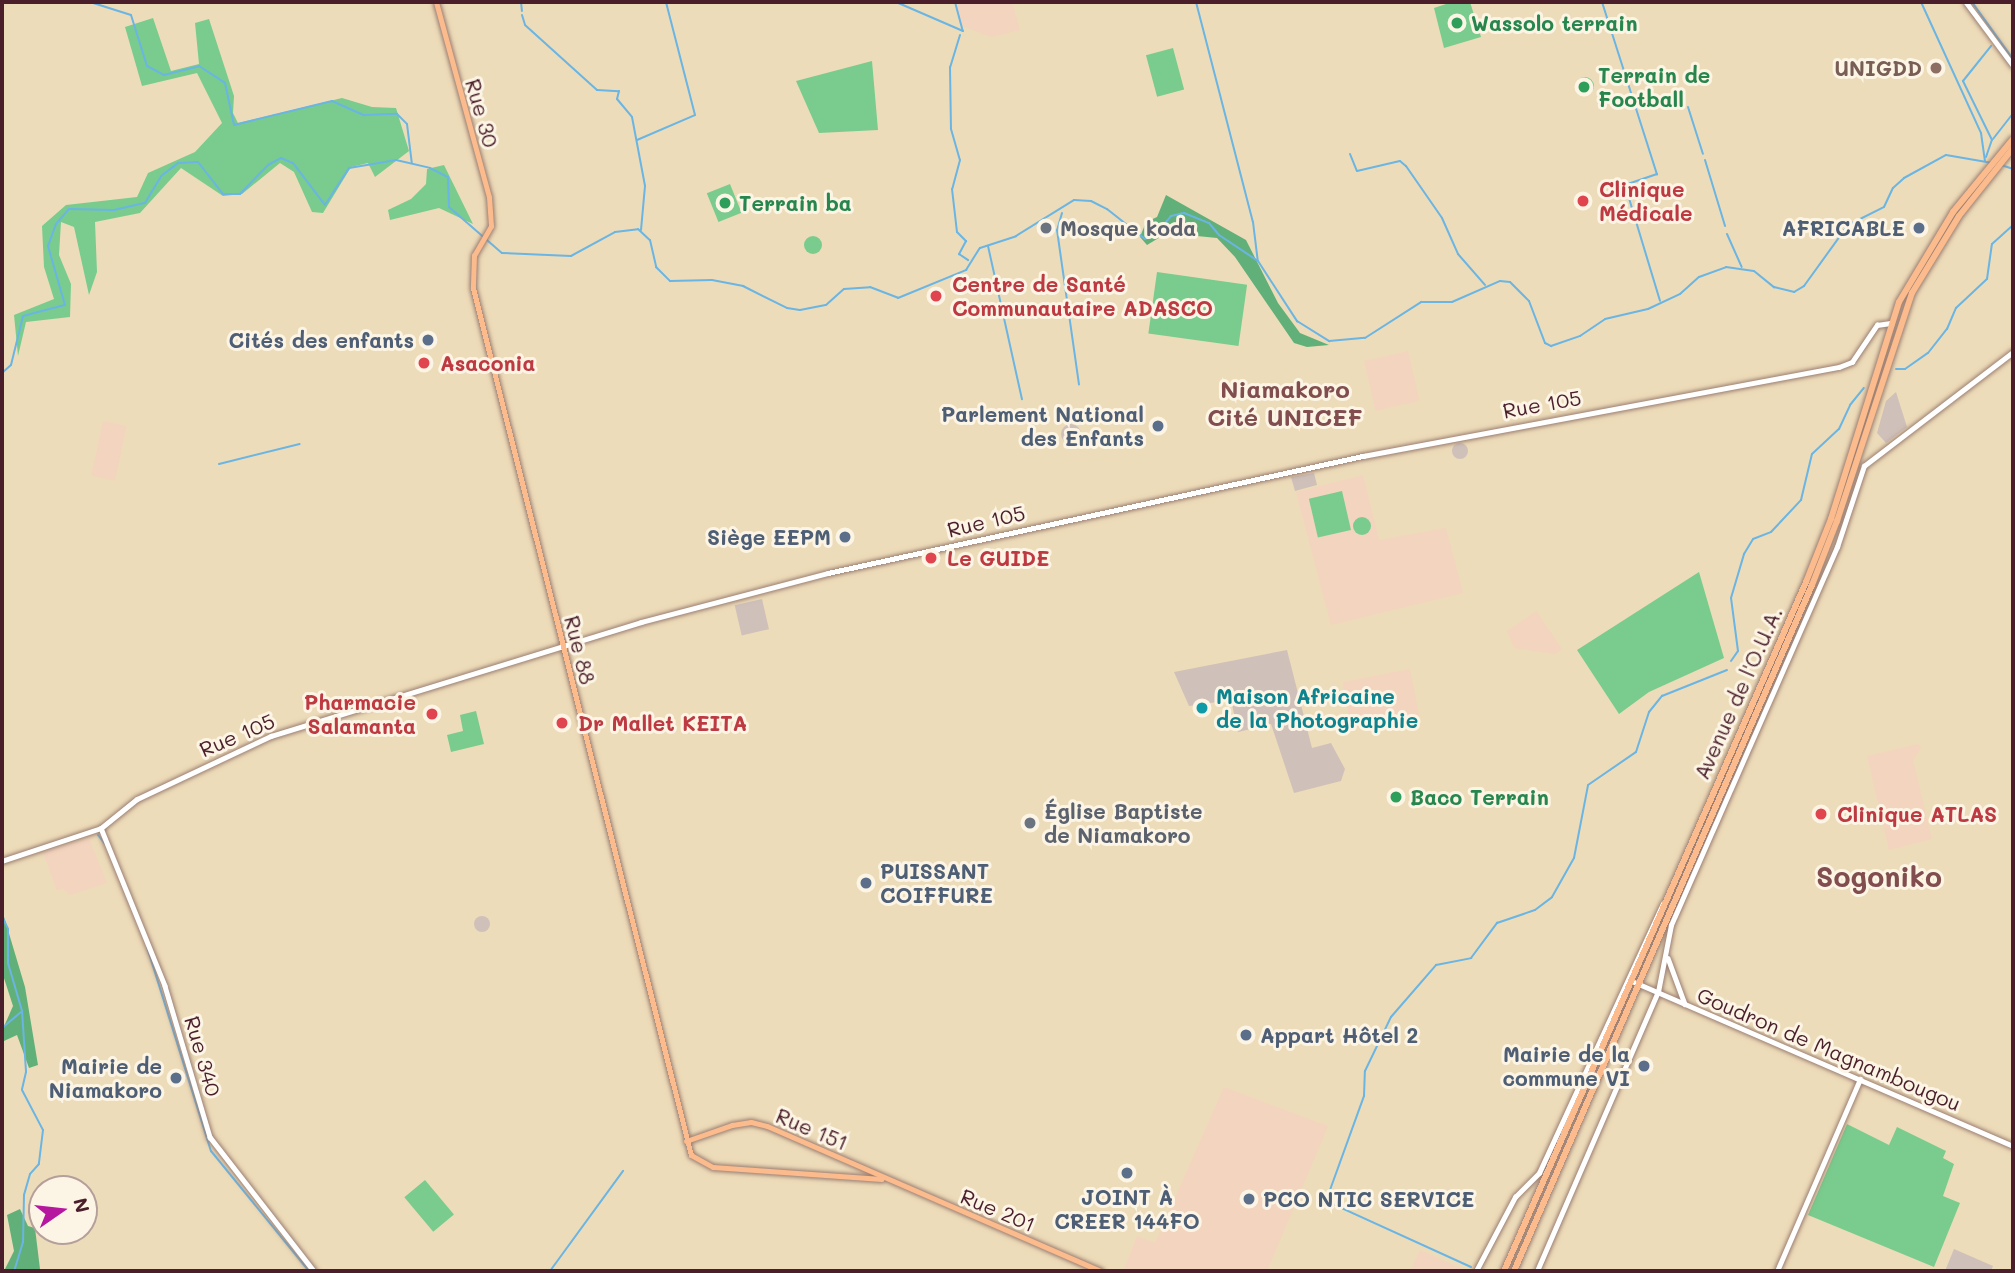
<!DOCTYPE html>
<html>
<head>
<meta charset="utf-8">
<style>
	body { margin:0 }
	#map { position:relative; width:2015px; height:1273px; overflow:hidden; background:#eddcb9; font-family:Mali,sans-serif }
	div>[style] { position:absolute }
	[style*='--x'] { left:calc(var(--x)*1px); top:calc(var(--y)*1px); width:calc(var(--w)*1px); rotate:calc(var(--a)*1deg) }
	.built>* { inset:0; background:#f3d4be; transform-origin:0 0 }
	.industrial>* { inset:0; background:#cfc0ba; transform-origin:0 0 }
	.round { border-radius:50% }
	.green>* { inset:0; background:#79cc8e; transform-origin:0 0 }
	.forest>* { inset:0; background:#62b079 }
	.stream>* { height:2px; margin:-1px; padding:0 1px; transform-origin:1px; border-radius:1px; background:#6ab5e3 }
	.roads { filter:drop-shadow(0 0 2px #9c7e72) drop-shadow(0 0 2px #9c7e72) }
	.minor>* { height:4.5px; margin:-2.25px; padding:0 2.25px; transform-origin:2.25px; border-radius:2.25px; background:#fff }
	.major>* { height:5px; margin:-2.5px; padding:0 2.5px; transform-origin:2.5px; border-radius:2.5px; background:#fbbb8c }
	.highway>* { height:6px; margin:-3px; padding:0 3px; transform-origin:3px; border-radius:3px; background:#fbbb8c }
	.dots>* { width:19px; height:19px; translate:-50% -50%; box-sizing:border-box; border:4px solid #fcf5e5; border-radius:50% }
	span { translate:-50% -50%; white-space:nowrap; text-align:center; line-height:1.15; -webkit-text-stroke:6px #fcf5e5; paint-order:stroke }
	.leisure-label { font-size:21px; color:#27864d; font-weight:700 }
	.left { translate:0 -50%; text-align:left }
	.education-label { font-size:21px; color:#785e54; font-weight:700 }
	.right { translate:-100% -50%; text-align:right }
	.street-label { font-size:21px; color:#4a1f2b }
	.health-label { font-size:21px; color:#be3a42; font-weight:700 }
	.worship-label { font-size:21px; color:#5b616d; font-weight:700 }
	.service-label { font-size:21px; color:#4e5e75; font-weight:700 }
	.culture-label { font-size:21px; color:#0d838f; font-weight:700 }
	.quarter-label { font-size:24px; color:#814d4e; font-weight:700 }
	.district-label { font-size:28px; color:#814d4e; font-weight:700 }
	.frame { position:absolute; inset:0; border:4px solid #4a1f2b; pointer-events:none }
	.north { position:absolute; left:28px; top:1175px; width:70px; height:70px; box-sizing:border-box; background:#fcf5e5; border:2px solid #b59f9b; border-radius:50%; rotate:76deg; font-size:19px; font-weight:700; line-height:28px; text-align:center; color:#4a1f2b }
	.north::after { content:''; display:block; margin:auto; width:24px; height:32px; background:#b5179e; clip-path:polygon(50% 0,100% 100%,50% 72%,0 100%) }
</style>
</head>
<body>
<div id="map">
	<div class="built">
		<div style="clip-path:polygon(956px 2px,1012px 2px,1020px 30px,991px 37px,962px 26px)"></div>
		<div style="left:1408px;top:351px;width:51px;height:45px;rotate:77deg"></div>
		<div style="left:103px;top:421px;width:24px;height:56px;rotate:12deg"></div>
		<div style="clip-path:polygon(1363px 475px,1379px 540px,1446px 528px,1463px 593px,1331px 625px,1296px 492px)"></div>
		<div style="clip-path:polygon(1536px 611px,1562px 649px,1555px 654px,1514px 648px,1507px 631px)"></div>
		<div style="left:1410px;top:669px;width:47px;height:69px;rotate:79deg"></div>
		<div style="clip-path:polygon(1918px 744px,1921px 748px,1913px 760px,1932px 839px,1889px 850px,1867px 756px)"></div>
		<div style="clip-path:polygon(89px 838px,107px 883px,70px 895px,63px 888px,57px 891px,43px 852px)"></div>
		<div style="clip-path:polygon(1224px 1087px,1328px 1126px,1267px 1271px,1123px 1271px,1137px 1236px,1155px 1243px)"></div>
		<div style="clip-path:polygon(1420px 1250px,1463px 1269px,1462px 1271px,1410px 1271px)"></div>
	</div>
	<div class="industrial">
		<div style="clip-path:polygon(1896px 392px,1907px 427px,1886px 443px,1877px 433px,1886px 401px)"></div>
		<div class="round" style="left:1061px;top:424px;width:20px;height:20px"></div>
		<div class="round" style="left:1452px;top:443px;width:16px;height:16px"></div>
		<div style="clip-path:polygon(1314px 473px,1317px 485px,1295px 491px,1291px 477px)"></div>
		<div style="left:762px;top:599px;width:31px;height:28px;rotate:77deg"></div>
		<div style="clip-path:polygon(1287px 650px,1312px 748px,1331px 743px,1345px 769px,1341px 781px,1294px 793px,1271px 724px,1238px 732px,1231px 700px,1189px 706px,1174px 672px)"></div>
		<div class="round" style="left:474px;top:916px;width:16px;height:16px"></div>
		<div style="clip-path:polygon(1954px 1249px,1993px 1266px,1991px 1271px,1945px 1271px)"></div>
	</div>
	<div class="green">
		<div style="clip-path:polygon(1452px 2px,1470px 2px,1481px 37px,1444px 48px,1434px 8px)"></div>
		<div style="clip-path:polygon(153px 18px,171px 71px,199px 64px,195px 23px,209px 19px,234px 96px,233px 113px,238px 123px,342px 98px,372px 107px,396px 108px,409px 151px,375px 177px,368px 163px,351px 167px,323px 213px,312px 212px,294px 172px,280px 163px,242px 194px,223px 196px,181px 168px,140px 213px,95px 222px,97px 272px,89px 295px,74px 227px,61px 222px,59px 255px,71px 284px,70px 317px,26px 322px,18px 356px,14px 315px,54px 299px,44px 267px,42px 226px,66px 205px,137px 197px,148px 173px,195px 152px,222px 123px,197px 73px,142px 86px,125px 27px)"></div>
		<div style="left:1173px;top:48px;width:43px;height:28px;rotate:75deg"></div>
		<div style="clip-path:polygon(872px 61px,878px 130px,819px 133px,796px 81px)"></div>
		<div class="round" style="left:1576px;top:77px;width:18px;height:18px"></div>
		<div style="clip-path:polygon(444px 165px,473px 224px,439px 208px,390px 220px,388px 210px,411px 199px,426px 184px,427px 169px)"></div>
		<div style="left:730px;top:184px;width:31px;height:25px;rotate:68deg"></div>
		<div class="round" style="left:804px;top:236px;width:18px;height:18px"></div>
		<div style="left:1157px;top:272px;width:91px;height:62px;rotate:8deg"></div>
		<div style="left:1342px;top:491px;width:40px;height:34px;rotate:77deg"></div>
		<div class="round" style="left:1353px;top:517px;width:18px;height:18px"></div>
		<div style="clip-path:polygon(1699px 572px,1724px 658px,1649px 692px,1619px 714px,1577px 650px)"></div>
		<div style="clip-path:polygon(476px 711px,484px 744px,451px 752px,447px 735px,463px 731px,460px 715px)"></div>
		<div style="clip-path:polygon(1847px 1124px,1889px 1145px,1897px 1127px,1946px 1151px,1943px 1158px,1954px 1164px,1943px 1196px,1960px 1203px,1934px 1267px,1808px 1215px)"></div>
		<div style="left:425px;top:1180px;width:45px;height:27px;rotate:50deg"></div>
	</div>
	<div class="forest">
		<div style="clip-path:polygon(1166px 195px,1246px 240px,1278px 303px,1300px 333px,1329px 345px,1307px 347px,1294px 343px,1235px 257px,1217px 238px,1167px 233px,1147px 245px,1140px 237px,1146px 222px,1157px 217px)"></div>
		<div style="clip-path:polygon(2px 910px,25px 987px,38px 1065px,29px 1068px,17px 1035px,4px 1041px,2px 1031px,13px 1006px,2px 972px)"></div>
		<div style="clip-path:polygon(20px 1209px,28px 1226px,35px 1228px,40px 1269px,4px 1271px,14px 1251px,7px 1215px)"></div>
	</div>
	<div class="stream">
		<div style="--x:90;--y:2;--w:43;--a:17.6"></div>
		<div style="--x:131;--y:15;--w:53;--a:72.6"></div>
		<div style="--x:147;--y:66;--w:19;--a:28"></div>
		<div style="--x:164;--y:75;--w:36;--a:-14"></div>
		<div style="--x:199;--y:66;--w:31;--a:33"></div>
		<div style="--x:225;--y:83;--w:43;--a:77.9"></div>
		<div style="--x:234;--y:125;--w:101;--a:-13.8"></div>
		<div style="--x:332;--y:101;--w:35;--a:24"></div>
		<div style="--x:364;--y:115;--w:33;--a:-2"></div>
		<div style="--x:397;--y:114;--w:14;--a:45"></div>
		<div style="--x:407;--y:124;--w:39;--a:83"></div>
		<div style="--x:521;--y:2;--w:9;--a:84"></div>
		<div style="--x:896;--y:2;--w:73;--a:23.4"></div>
		<div style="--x:955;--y:2;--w:30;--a:75"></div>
		<div style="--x:1196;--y:2;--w:227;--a:75.5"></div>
		<div style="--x:1253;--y:222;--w:38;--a:83"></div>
		<div style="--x:1602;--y:2;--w:181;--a:72.3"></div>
		<div style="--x:1657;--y:174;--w:34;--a:161"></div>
		<div style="--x:1625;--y:185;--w:121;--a:73.2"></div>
		<div style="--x:1921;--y:2;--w:144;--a:65.4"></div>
		<div style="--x:1981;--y:133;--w:28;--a:82"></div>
		<div style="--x:1972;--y:2;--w:70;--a:54.3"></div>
		<div style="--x:522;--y:15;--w:10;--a:73"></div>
		<div style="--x:525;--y:25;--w:97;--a:42.1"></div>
		<div style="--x:597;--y:90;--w:22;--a:3"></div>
		<div style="--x:619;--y:91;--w:8;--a:104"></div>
		<div style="--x:617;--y:99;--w:23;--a:50"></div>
		<div style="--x:632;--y:117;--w:70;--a:79.3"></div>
		<div style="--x:645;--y:186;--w:44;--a:95.2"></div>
		<div style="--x:960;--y:35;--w:34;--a:107"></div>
		<div style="--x:950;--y:67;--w:62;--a:89.1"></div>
		<div style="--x:951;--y:129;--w:32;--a:74"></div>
		<div style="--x:960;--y:160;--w:30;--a:105"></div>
		<div style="--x:952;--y:189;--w:43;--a:83.4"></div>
		<div style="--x:957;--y:232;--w:13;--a:45"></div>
		<div style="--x:966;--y:241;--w:15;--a:118"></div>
		<div style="--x:959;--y:254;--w:11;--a:34"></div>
		<div style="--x:1688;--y:107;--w:49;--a:72.3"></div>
		<div style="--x:1993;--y:139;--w:33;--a:-52"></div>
		<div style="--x:637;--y:140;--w:63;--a:-23.3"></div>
		<div style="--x:695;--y:115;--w:117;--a:-104.4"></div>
		<div style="--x:1350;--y:154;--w:18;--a:68"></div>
		<div style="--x:1357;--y:171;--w:44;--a:-13.1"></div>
		<div style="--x:1400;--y:161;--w:8;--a:40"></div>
		<div style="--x:1406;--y:166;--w:63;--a:55.3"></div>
		<div style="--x:1442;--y:218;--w:39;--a:66"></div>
		<div style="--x:1458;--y:254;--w:41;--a:48.9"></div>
		<div style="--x:1986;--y:157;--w:18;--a:-71"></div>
		<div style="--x:1992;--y:140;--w:66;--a:-116.2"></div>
		<div style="--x:1963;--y:81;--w:45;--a:-51.3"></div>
		<div style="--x:1705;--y:160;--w:69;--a:73.1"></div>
		<div style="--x:2001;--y:165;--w:13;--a:18"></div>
		<div style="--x:1062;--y:213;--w:18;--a:106"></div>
		<div style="--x:1057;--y:230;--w:156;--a:81.9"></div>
		<div style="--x:1727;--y:234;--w:36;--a:66"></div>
		<div style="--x:988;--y:246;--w:157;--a:77.5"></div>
		<div style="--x:1896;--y:369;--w:9;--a:0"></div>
		<div style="--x:1905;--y:369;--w:28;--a:-35"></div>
		<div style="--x:1928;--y:353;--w:31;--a:-52"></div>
		<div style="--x:1947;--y:329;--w:23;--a:-67"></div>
		<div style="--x:1956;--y:308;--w:42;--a:-43.1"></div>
		<div style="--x:1987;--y:279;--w:35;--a:-82"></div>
		<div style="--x:1992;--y:244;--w:28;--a:-42"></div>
		<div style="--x:2;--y:373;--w:12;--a:-42"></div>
		<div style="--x:11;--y:365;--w:50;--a:-76.2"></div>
		<div style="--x:23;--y:316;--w:43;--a:-14.7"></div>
		<div style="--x:65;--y:305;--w:61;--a:-106.1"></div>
		<div style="--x:48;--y:246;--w:23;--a:-70"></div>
		<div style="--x:56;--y:224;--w:20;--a:-49"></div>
		<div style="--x:69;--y:209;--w:45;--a:1.3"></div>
		<div style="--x:114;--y:210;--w:32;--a:-13"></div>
		<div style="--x:145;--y:203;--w:31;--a:-59"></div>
		<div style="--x:161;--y:176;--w:21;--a:-37"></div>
		<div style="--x:178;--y:163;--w:20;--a:-3"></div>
		<div style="--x:198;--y:162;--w:41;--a:52"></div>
		<div style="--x:223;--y:194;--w:17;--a:0"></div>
		<div style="--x:240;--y:194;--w:40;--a:-46"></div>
		<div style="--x:268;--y:165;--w:15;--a:-28"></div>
		<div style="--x:281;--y:158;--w:13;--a:23"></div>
		<div style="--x:293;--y:163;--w:53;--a:52.7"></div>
		<div style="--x:325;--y:205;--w:44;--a:-57"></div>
		<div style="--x:349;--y:168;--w:48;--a:-9.7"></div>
		<div style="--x:396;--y:160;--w:35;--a:13"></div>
		<div style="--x:430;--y:168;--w:20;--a:27"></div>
		<div style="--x:448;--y:177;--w:30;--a:88"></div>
		<div style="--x:449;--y:207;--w:70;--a:41"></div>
		<div style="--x:502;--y:253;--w:69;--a:2.5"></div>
		<div style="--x:571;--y:256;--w:50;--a:-28.6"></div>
		<div style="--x:615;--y:232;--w:23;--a:-7"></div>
		<div style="--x:638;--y:229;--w:16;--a:43"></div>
		<div style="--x:650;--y:240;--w:28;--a:77"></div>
		<div style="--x:656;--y:267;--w:20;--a:45"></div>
		<div style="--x:670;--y:281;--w:42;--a:-1.4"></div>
		<div style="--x:712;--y:280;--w:32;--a:11"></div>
		<div style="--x:743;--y:286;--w:49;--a:26.6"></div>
		<div style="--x:787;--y:308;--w:13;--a:9"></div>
		<div style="--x:800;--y:310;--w:26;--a:-11"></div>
		<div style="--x:826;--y:305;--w:24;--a:-42"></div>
		<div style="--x:844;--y:289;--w:26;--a:-4"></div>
		<div style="--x:870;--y:287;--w:30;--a:21"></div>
		<div style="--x:898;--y:298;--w:74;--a:-22.4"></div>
		<div style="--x:966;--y:270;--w:26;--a:-58"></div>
		<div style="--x:980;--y:248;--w:38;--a:-18"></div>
		<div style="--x:1016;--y:236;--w:68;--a:-31.8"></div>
		<div style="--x:1074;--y:200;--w:17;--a:3"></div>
		<div style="--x:1091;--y:201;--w:18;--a:27"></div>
		<div style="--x:1107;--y:209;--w:48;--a:38.3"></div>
		<div style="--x:1145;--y:239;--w:12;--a:-24"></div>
		<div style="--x:1156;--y:234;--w:23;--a:-50"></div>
		<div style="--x:1171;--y:216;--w:13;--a:-13"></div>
		<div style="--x:1184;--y:213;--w:27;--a:22"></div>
		<div style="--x:1209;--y:223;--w:16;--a:50"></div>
		<div style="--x:1219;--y:235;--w:47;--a:33.7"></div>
		<div style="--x:1258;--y:261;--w:72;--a:57"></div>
		<div style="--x:1297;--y:321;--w:38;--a:32"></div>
		<div style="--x:1329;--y:341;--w:36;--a:-5"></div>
		<div style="--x:1365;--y:338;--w:67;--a:-32.7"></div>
		<div style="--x:1421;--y:302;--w:31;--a:0"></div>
		<div style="--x:1452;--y:302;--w:52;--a:-23.6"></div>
		<div style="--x:1500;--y:281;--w:10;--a:6"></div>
		<div style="--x:1510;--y:282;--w:27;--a:45"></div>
		<div style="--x:1529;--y:301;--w:45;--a:69.1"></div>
		<div style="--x:1545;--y:343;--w:7;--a:27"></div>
		<div style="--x:1551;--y:346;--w:31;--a:-19"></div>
		<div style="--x:1580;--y:336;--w:30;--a:-34"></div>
		<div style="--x:1605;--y:319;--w:44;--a:-13.1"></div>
		<div style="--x:1648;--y:309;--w:35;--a:-25"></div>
		<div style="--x:1680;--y:294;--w:25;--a:-42"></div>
		<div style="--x:1699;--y:277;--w:29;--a:-20"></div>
		<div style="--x:1726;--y:267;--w:28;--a:8"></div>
		<div style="--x:1754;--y:271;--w:26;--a:39"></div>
		<div style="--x:1774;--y:287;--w:21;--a:14"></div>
		<div style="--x:1794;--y:292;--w:12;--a:-31"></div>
		<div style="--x:1804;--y:286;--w:75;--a:-54.2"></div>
		<div style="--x:1848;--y:225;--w:40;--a:-26.6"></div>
		<div style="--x:1884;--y:207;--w:21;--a:-65"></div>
		<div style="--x:1893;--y:188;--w:15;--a:-42"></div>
		<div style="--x:1904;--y:178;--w:48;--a:-28.7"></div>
		<div style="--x:1946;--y:155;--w:47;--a:9.9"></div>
		<div style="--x:219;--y:464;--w:83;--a:-13.9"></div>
		<div style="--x:1731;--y:661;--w:12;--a:-55"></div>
		<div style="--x:1738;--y:651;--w:53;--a:-97.5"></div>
		<div style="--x:1731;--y:598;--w:46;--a:-73.5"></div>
		<div style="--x:1744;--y:554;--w:17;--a:-59"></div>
		<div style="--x:1753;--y:539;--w:19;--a:-21"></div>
		<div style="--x:1771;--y:532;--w:44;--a:-46.8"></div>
		<div style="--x:1801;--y:500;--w:47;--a:-76.6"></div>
		<div style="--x:1812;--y:454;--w:37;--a:-43"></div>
		<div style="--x:1839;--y:429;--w:26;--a:-65"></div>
		<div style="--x:1850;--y:405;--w:22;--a:-51"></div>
		<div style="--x:98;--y:835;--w:11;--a:52"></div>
		<div style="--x:2;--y:916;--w:14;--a:65"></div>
		<div style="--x:8;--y:929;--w:34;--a:90"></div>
		<div style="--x:8;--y:963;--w:50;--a:73.7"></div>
		<div style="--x:22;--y:1011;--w:61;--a:86.2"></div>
		<div style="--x:26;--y:1072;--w:18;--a:103"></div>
		<div style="--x:22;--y:1090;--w:45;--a:62.3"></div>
		<div style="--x:43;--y:1130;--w:34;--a:97"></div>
		<div style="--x:39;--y:1164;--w:13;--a:132"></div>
		<div style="--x:30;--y:1174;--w:22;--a:106"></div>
		<div style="--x:24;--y:1195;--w:47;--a:91.2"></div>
		<div style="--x:23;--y:1242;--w:30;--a:107"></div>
		<div style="--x:147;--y:947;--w:214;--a:72.6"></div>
		<div style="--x:211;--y:1151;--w:155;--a:50.8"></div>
		<div style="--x:2;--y:1028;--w:26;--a:-40"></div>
		<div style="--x:1471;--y:1267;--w:159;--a:-155.5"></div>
		<div style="--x:1326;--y:1201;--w:112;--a:-70.1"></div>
		<div style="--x:1364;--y:1096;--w:25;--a:-88"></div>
		<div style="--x:1365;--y:1071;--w:60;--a:-64.3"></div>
		<div style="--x:1391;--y:1017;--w:69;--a:-49.1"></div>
		<div style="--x:1436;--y:965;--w:36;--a:-11"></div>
		<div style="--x:1471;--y:958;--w:44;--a:-53.4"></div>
		<div style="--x:1497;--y:923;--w:40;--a:-18.9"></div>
		<div style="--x:1535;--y:910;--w:21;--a:-37"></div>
		<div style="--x:1552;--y:897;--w:45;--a:-60.6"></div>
		<div style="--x:1574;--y:858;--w:74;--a:-79.1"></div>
		<div style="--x:1588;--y:785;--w:58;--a:-34.5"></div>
		<div style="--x:1636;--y:752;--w:42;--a:-72"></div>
		<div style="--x:1649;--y:712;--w:21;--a:-51"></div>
		<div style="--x:1662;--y:696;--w:70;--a:-21.8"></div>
		<div style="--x:550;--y:1271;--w:124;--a:-53.9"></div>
	</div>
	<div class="roads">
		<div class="minor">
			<div style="--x:1966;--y:2;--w:79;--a:53.3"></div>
			<div style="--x:101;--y:828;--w:170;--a:67.9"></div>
			<div style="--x:165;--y:986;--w:158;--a:73.4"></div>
			<div style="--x:210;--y:1137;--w:170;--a:52.2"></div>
			<div style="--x:2;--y:861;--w:104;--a:-18.4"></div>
			<div style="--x:101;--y:828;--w:46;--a:-38.9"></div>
			<div style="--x:137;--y:799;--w:148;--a:-25.2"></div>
			<div style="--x:271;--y:736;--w:387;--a:-17.1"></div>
			<div style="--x:641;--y:622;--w:193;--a:-14.7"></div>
			<div style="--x:828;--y:573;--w:548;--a:-12.34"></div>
			<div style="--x:1363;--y:456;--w:484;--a:-10.6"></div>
			<div style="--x:1839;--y:367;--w:14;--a:-21"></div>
			<div style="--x:1852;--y:362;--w:45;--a:-56"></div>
			<div style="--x:1877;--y:325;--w:15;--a:-8"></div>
			<div style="--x:1668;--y:958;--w:49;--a:69.7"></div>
			<div style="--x:1632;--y:981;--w:415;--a:23.4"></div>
			<div style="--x:1476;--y:1271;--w:84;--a:-62.2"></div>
			<div style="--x:1515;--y:1197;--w:34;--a:-45"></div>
			<div style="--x:1539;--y:1173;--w:296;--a:-65.3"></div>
			<div style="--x:1537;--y:1271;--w:304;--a:-66.6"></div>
			<div style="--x:1658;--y:992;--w:68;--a:-79"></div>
			<div style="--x:1671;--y:925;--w:413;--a:-66.3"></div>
			<div style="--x:1837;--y:547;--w:85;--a:-71.6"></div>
			<div style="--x:1864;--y:466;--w:188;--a:-37.4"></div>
			<div style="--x:1777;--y:1271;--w:209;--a:-66.6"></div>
		</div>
		<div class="major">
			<div style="--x:436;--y:2;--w:202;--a:74.8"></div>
			<div style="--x:489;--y:197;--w:29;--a:86"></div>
			<div style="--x:491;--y:226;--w:34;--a:120"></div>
			<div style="--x:474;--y:255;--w:33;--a:92"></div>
			<div style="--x:473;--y:288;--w:894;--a:75.89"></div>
			<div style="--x:691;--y:1155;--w:25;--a:29"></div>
			<div style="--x:713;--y:1167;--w:169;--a:4.1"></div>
			<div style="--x:686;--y:1141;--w:49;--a:-19.2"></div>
			<div style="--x:732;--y:1125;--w:19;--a:-9"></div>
			<div style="--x:751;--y:1122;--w:16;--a:14"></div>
			<div style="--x:767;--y:1126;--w:364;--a:23.5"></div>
		</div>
		<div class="highway">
			<div style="--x:1504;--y:1271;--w:752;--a:-66.33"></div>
			<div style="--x:1806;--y:582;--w:68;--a:-68.4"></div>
			<div style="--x:1831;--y:519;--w:227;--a:-72.6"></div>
			<div style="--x:1899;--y:302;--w:105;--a:-59"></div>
			<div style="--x:1953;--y:212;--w:94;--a:-50.6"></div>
			<div style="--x:1514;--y:1271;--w:748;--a:-66.52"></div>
			<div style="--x:1812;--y:585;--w:69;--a:-68.7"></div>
			<div style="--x:1837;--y:521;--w:240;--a:-71.8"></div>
			<div style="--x:1912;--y:293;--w:90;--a:-58.6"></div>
			<div style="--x:1959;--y:216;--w:87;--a:-51.5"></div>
		</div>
	</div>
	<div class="dots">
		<div style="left:1457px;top:23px;background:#2e9e5b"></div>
		<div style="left:1936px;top:68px;background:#8d6e63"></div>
		<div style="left:1584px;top:87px;background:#2e9e5b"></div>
		<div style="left:1583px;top:201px;background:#e0444e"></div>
		<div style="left:725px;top:203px;background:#2e9e5b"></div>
		<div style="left:1046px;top:228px;background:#6b7280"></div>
		<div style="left:1919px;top:228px;background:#5c6f8a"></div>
		<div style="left:936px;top:296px;background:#e0444e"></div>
		<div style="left:428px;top:340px;background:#5c6f8a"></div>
		<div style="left:424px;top:363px;background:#e0444e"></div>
		<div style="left:1158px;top:426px;background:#5c6f8a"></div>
		<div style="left:845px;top:537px;background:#5c6f8a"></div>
		<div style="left:931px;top:558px;background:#e0444e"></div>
		<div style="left:1202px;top:708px;background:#0f9aa8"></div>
		<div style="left:432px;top:714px;background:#e0444e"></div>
		<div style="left:562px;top:723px;background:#e0444e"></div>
		<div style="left:1396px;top:797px;background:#2e9e5b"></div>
		<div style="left:1821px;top:814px;background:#e0444e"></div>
		<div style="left:1030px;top:823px;background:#6b7280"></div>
		<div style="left:866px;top:883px;background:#5c6f8a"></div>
		<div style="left:1246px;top:1035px;background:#5c6f8a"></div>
		<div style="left:1644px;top:1066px;background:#5c6f8a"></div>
		<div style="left:176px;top:1078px;background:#5c6f8a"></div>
		<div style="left:1127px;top:1173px;background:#5c6f8a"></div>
		<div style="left:1249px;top:1199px;background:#5c6f8a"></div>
	</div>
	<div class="leisure-label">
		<span class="left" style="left:1471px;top:23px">Wassolo terrain</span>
		<span class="left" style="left:1598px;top:87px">Terrain de<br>Football</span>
		<span class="left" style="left:739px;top:203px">Terrain ba</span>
		<span class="left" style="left:1410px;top:797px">Baco Terrain</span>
	</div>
	<div class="education-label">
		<span class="right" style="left:1922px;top:68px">UNIGDD</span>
	</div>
	<div class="street-label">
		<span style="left:482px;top:113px;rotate:74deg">Rue 30</span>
		<span style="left:1542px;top:404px;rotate:-10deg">Rue 105</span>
		<span style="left:986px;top:521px;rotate:-13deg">Rue 105</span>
		<span style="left:580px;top:650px;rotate:76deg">Rue 88</span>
		<span style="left:1738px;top:693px;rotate:-66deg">Avenue de l'O.U.A.</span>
		<span style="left:237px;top:735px;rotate:-23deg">Rue 105</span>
		<span style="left:1829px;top:1049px;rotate:23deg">Goudron de Magnambougou</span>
		<span style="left:203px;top:1056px;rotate:74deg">Rue 340</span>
		<span style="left:812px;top:1129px;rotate:23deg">Rue 151</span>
		<span style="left:998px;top:1210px;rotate:23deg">Rue 201</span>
	</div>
	<div class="health-label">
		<span class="left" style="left:1599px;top:201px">Clinique<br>Médicale</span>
		<span class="left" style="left:952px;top:296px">Centre de Santé<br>Communautaire ADASCO</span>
		<span class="left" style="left:440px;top:363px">Asaconia</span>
		<span class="left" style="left:947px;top:558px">Le GUIDE</span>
		<span class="right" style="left:416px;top:714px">Pharmacie<br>Salamanta</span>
		<span class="left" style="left:578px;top:723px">Dr Mallet KEITA</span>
		<span class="left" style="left:1837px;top:814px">Clinique ATLAS</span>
	</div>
	<div class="worship-label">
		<span class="left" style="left:1060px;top:228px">Mosque koda</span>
		<span class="left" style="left:1044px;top:823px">Église Baptiste<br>de Niamakoro</span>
	</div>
	<div class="service-label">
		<span class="right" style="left:1905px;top:228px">AFRICABLE</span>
		<span class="right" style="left:414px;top:340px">Cités des enfants</span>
		<span class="right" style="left:1144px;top:426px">Parlement National<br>des Enfants</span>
		<span class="right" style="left:831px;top:537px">Siège EEPM</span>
		<span class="left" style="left:880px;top:883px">PUISSANT<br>COIFFURE</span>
		<span class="left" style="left:1260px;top:1035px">Appart Hôtel 2</span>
		<span class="right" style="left:1630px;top:1066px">Mairie de la<br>commune VI</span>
		<span class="right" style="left:162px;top:1078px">Mairie de<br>Niamakoro</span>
		<span style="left:1127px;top:1209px">JOINT À<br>CREER 144FO</span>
		<span class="left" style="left:1263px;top:1199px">PCO NTIC SERVICE</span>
	</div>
	<div class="culture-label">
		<span class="left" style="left:1216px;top:708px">Maison Africaine<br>de la Photographie</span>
	</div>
	<div class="quarter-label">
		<span style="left:1285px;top:403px">Niamakoro<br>Cité UNICEF</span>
	</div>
	<div class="district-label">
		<span style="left:1879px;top:876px">Sogoniko</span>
	</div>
	<div class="frame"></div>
	<div class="north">N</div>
</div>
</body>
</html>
